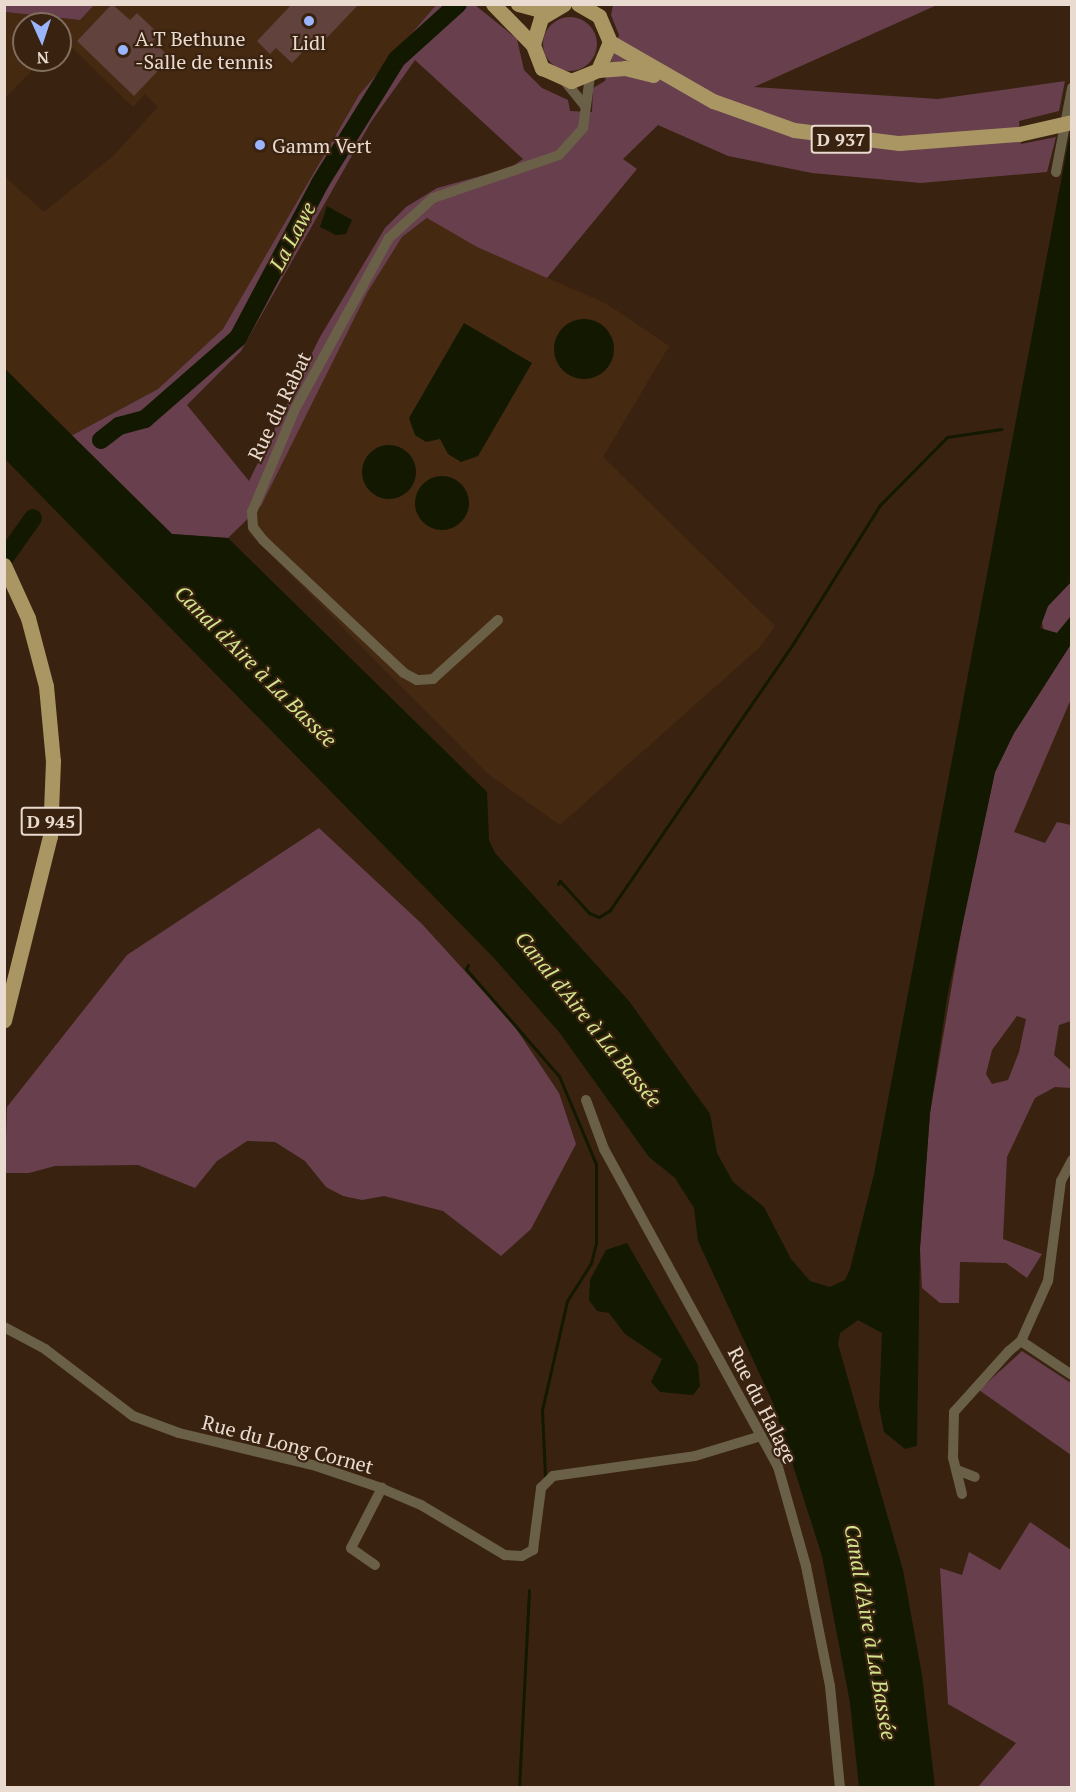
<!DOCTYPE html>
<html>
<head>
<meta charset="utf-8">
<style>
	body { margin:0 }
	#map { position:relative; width:1076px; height:1792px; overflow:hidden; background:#392310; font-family:"PT Serif",serif }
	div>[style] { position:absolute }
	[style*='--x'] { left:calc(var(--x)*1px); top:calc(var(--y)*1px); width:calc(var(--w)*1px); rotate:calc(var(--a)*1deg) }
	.built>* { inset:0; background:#452911 }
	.green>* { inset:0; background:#683f4d }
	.round { border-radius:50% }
	.water>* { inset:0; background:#131800 }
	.stream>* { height:3px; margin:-1.5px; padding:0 1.5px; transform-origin:1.5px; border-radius:1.5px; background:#131800 }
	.river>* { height:18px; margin:-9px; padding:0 9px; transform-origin:9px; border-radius:9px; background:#131800 }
	.building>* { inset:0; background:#62423d }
	.minor>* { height:10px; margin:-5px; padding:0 5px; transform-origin:5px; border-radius:5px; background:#696047 }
	.primary>* { height:15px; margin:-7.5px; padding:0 7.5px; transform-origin:7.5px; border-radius:7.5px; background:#a99663 }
	.primary-bridge>* { height:15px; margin:-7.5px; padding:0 7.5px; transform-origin:7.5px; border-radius:7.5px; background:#a99663 }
	.dots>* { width:16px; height:16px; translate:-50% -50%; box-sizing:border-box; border:3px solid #392310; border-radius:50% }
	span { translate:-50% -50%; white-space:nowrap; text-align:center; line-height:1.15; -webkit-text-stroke:4.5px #392310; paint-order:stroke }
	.shield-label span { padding:2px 4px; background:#392310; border:2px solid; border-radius:4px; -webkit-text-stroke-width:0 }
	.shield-label { font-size:18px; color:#eadbd0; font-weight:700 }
	.poi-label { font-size:20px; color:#eadbd0 }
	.left { translate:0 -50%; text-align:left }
	.street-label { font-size:20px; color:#eadbd0 }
	.water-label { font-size:21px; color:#d1e68d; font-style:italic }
	.frame { position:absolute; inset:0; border:6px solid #eadbd0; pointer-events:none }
	.north { position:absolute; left:12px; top:12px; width:60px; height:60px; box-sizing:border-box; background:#392310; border:2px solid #806d5d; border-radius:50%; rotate:177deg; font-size:16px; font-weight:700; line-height:24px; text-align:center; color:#eadbd0 }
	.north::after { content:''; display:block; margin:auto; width:21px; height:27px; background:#9ab5fd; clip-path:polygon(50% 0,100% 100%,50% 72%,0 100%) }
</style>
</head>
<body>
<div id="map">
	<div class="built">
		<div style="clip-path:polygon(94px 4px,436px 5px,359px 95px,223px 329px,158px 389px,71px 436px,5px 368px,4px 176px,44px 212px,113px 156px,158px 107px,145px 94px,133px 107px,63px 39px,60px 42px,60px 24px,24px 24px,24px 60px,42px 60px,5px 98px,5px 12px,79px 20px)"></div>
		<div style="clip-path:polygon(428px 218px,477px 247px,607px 304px,669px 346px,603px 457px,775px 626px,760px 647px,560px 825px,488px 774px,248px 532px,367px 293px,402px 237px)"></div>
	</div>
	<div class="green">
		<div style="clip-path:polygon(5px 4px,94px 4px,94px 5px,80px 20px,5px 12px)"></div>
		<div style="clip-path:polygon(evenodd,436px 5px,475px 5px,517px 39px,524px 70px,542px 88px,568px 100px,570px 111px,592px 112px,593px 88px,605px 81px,619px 35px,611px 15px,613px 5px,937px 5px,754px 87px,938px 99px,1065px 81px,1059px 111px,1019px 121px,1021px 144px,1056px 137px,1047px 172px,921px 183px,812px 173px,728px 156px,658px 125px,623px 159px,637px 169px,547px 278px,477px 247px,427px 218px,402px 237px,367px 293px,261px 506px,228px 538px,172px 534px,71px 436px,158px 389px,223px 329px,359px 95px,436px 5px,415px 60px,523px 159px,510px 168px,437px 188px,406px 207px,385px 228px,320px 337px,249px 481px,187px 405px,241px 351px,371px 122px,415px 60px)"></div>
		<div class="round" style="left:543px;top:17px;width:54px;height:54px"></div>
		<div style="clip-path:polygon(1071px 582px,1071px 616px,1057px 633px,1044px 631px,1041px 619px,1048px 606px)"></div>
		<div style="clip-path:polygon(evenodd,1071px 644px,1071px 699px,1014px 832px,1045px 843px,1057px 822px,1071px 825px,1071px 1021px,1059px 1025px,1054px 1055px,1071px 1070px,1071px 1088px,1055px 1087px,1035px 1098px,1007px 1157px,1003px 1239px,1042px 1254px,1027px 1278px,1006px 1263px,960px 1262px,959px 1303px,940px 1303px,922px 1288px,920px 1248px,930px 1113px,966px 903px,995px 772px,1014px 733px,1071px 644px,1017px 1016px,1026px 1019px,1019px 1052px,1008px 1080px,992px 1084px,986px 1074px,992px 1050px,1017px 1016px)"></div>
		<div style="clip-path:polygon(319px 828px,422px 924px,513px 1024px,559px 1093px,576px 1144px,531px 1229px,501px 1256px,443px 1211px,384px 1196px,362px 1200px,343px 1196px,326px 1187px,305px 1161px,275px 1142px,247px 1141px,217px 1161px,195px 1188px,138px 1165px,55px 1166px,29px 1173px,5px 1173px,7px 1107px,127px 955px)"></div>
		<div style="clip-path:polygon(1022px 1351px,1071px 1383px,1071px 1455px,979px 1390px)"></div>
		<div style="clip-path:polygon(1030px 1522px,1071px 1550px,1071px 1787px,978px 1787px,1016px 1743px,948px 1704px,940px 1568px,962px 1575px,969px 1552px,1000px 1570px)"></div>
	</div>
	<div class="water">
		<div style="clip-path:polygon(1071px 128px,1071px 582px,1048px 606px,1040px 628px,1057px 633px,1071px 616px,1071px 644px,1014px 733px,995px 772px,947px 998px,930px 1113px,920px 1248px,917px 1446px,905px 1449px,884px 1432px,879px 1406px,882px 1333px,858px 1320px,840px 1333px,838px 1344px,903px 1570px,922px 1675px,935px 1787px,859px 1787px,850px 1703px,822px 1556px,773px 1403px,698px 1241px,694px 1208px,675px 1178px,649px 1157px,559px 1032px,494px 958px,5px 459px,4px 368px,172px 534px,228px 538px,487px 792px,489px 840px,495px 853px,629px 1001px,710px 1114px,717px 1153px,733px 1182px,764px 1207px,791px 1259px,810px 1281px,830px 1287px,845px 1280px,850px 1269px,874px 1174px)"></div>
		<div style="clip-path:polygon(327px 206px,352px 220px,346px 234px,336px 235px,320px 227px)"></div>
		<div class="round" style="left:554px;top:319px;width:60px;height:60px"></div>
		<div style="clip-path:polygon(464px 323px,532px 363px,478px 456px,461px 462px,448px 454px,440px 439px,426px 442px,415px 435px,409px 418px)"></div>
		<div class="round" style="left:362px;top:445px;width:54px;height:54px"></div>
		<div class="round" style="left:415px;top:476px;width:54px;height:54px"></div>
		<div style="clip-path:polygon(627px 1243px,698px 1365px,700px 1386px,693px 1395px,660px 1392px,651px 1382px,662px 1359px,625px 1334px,609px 1313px,597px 1311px,589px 1300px,590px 1280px,606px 1250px)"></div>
	</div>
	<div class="stream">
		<div style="--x:558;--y:884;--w:4;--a:-56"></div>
		<div style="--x:560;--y:881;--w:43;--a:47.8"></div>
		<div style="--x:589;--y:913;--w:11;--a:22"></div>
		<div style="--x:599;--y:917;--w:13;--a:-32"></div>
		<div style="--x:610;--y:910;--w:325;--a:-55.5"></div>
		<div style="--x:794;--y:642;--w:162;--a:-57.9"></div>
		<div style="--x:880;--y:505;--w:95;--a:-45.4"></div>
		<div style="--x:947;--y:437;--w:55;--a:-8.4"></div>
		<div style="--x:468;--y:965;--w:4;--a:117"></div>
		<div style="--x:466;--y:969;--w:142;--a:49"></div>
		<div style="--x:559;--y:1076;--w:95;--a:67.2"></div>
		<div style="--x:596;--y:1164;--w:79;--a:90"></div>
		<div style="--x:596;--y:1243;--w:21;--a:104"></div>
		<div style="--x:591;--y:1263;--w:45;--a:122.3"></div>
		<div style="--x:567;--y:1301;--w:112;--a:102.9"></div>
		<div style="--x:542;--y:1410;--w:66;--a:87.4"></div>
		<div style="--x:519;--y:1788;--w:198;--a:-87.1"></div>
	</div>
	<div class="river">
		<div style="--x:101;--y:440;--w:23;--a:-38"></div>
		<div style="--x:119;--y:426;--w:27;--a:-15"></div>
		<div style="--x:145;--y:419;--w:123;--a:-41.1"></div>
		<div style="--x:238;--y:338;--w:175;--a:-62.1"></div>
		<div style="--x:320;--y:183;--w:146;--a:-58.2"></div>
		<div style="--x:397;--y:59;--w:82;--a:-42"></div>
		<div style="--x:4;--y:559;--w:50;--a:-54.7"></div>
	</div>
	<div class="building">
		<div style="clip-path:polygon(112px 4px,130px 20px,137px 13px,159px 34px,153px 41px,170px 58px,134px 96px,77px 41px)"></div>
		<div style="clip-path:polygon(292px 4px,359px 4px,321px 44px,316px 38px,292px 63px,276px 48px,270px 54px,257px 41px)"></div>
	</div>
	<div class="minor">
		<div style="--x:564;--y:80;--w:32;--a:51"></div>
		<div style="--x:1056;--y:172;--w:86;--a:-79.2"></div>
		<div style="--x:498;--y:620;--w:88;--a:137.8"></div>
		<div style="--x:433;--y:679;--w:16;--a:176"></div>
		<div style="--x:417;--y:680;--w:15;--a:-152"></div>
		<div style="--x:404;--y:673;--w:194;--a:-136.7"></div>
		<div style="--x:263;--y:540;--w:16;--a:-128"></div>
		<div style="--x:253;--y:527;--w:15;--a:-94"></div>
		<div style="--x:252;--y:512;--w:114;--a:-67.3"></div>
		<div style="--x:296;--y:407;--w:193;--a:-61.2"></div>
		<div style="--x:389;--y:238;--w:59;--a:-42.3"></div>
		<div style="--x:433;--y:198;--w:133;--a:-18.8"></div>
		<div style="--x:559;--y:155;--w:36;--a:-48"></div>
		<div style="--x:583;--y:128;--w:52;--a:-82.3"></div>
		<div style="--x:586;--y:1100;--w:52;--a:69.8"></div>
		<div style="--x:604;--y:1149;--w:362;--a:61.3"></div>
		<div style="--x:778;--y:1467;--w:103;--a:74.2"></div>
		<div style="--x:806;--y:1566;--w:122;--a:78.7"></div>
		<div style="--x:830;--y:1686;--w:102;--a:84.4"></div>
		<div style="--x:4;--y:1327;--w:47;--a:28.2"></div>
		<div style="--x:45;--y:1349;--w:111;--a:37.3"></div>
		<div style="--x:133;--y:1416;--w:49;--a:20.3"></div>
		<div style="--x:179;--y:1433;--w:141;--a:13.5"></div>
		<div style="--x:316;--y:1466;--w:65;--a:18.7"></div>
		<div style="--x:378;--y:1487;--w:47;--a:22.7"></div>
		<div style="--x:421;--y:1505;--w:98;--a:30.8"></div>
		<div style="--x:505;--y:1555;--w:17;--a:3"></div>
		<div style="--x:522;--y:1556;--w:13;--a:-29"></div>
		<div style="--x:533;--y:1550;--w:63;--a:-82.6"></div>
		<div style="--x:541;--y:1488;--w:17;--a:-45"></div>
		<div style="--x:553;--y:1476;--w:143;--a:-8"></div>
		<div style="--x:695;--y:1456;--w:69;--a:-16.9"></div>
		<div style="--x:1021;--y:1341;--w:66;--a:-65.8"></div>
		<div style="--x:1048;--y:1281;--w:101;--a:-82.6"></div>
		<div style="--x:1061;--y:1181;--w:24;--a:-62"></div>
		<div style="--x:957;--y:1470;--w:19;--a:21"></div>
		<div style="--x:962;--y:1494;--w:38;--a:-104"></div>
		<div style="--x:953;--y:1457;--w:45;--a:-88.7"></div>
		<div style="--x:954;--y:1412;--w:82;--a:-48"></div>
		<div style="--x:1009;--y:1351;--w:16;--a:-40"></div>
		<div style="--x:1021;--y:1341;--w:61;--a:33.7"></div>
		<div style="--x:375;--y:1565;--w:29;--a:-145"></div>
		<div style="--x:351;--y:1548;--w:68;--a:-62.7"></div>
	</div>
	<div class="primary">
		<div style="--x:493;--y:4;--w:57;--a:45.7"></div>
		<div style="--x:518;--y:4;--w:30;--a:15"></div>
		<div style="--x:564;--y:4;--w:27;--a:149"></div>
		<div style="--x:541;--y:18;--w:28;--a:107"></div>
		<div style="--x:533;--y:45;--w:25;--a:69"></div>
		<div style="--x:542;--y:68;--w:32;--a:24"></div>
		<div style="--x:571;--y:81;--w:29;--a:-22"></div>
		<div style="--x:598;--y:70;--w:30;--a:-67"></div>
		<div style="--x:610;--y:42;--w:28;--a:-113"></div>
		<div style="--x:599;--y:16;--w:24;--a:-150"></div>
		<div style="--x:610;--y:42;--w:119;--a:29.8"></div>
		<div style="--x:713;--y:101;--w:86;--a:19.7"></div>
		<div style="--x:794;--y:130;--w:106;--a:7.1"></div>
		<div style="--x:899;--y:143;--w:120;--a:-4.3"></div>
		<div style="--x:598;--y:70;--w:27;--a:-4"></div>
		<div style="--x:625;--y:68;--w:29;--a:14"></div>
		<div style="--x:4;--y:565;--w:58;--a:65.6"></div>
		<div style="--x:28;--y:618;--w:70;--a:75.2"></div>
		<div style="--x:46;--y:686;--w:75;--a:84.7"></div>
		<div style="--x:53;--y:761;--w:75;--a:92.3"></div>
		<div style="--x:50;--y:836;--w:190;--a:104"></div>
	</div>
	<div class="primary-bridge">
		<div style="--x:1019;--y:134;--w:54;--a:-12.8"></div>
	</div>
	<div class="dots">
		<div style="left:309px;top:21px;background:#9ab5fd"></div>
		<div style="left:123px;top:50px;background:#9ab5fd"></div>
		<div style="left:260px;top:145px;background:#9ab5fd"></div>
	</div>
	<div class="shield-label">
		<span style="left:841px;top:139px">D 937</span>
		<span style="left:51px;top:821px">D 945</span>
	</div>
	<div class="poi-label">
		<span class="left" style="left:135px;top:50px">A.T Bethune<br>-Salle de tennis</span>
		<span style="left:309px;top:42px">Lidl</span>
		<span class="left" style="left:272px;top:145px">Gamm Vert</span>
	</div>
	<div class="street-label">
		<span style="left:279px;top:406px;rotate:-64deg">Rue du Rabat</span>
		<span style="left:763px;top:1405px;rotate:63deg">Rue du Halage</span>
		<span style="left:288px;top:1444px;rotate:15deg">Rue du Long Cornet</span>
	</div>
	<div class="water-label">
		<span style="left:292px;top:236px;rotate:-62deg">La Lawe</span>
		<span style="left:256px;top:666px;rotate:45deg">Canal d'Aire à La Bassée</span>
		<span style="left:589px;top:1019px;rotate:51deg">Canal d'Aire à La Bassée</span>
		<span style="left:871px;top:1632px;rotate:80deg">Canal d'Aire à La Bassée</span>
	</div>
	<div class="frame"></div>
	<div class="north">N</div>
</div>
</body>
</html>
